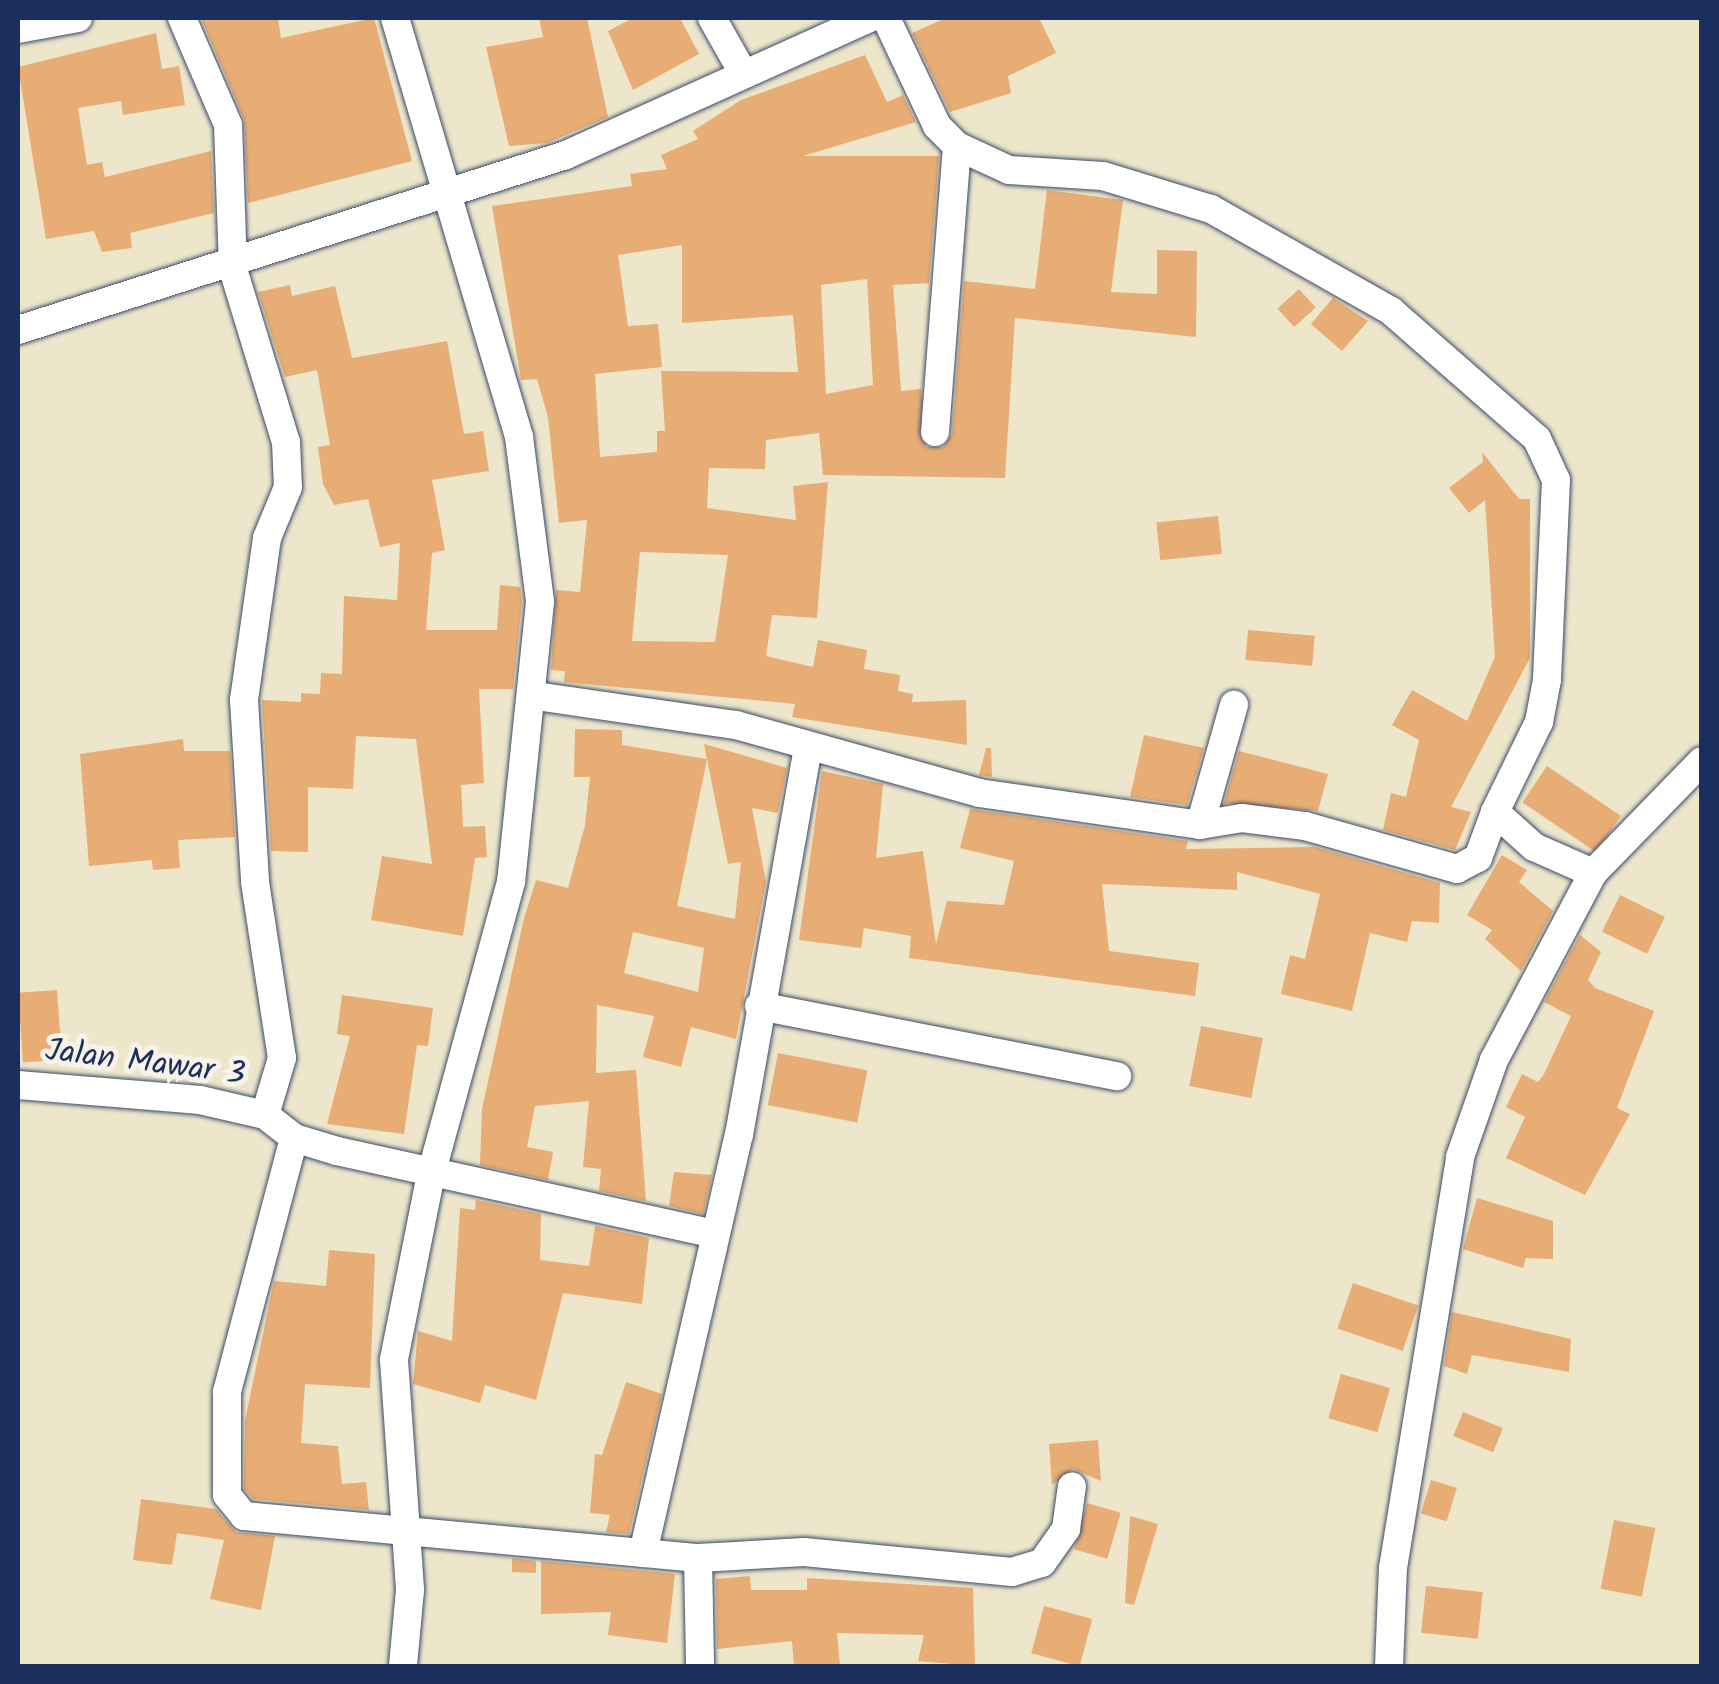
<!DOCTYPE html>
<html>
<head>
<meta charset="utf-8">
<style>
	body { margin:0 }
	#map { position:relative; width:1719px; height:1684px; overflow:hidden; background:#ede6ca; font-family:Kalam,sans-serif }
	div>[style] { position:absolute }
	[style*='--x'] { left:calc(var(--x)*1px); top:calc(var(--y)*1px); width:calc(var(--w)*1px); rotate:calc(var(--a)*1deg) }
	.building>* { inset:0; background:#e7ad75; transform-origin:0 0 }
	.roads { filter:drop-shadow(0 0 2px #3a4a6e) drop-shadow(0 0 2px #3a4a6e) }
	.street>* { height:28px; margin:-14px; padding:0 14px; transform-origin:14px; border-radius:14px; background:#fff }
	span { translate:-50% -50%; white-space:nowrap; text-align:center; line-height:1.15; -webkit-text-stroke:10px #f7f3e8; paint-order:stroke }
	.street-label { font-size:32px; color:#1b2f5e }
	.frame { position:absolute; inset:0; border:20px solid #1b2f5e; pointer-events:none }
</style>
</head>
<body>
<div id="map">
	<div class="building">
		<div style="clip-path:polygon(201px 18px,278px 18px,281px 38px,374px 18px,412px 161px,248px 203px,244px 119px)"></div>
		<div style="clip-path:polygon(539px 18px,587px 18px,608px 117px,547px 143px,509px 146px,486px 47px,543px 37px)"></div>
		<div style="clip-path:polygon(633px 18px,680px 18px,699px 54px,633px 90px,608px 31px)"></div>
		<div style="clip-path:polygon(946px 18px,1039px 18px,1056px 53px,1008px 76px,1011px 93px,950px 112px,912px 33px)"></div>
		<div style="clip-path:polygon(156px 33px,162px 69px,179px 66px,185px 105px,123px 115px,121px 101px,78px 108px,87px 165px,102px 162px,105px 177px,211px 151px,214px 213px,130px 233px,132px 248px,102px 252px,94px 231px,46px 239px,18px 67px)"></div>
		<div style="clip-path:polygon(evenodd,865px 55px,887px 102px,903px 95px,916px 122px,803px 156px,939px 156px,929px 283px,893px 285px,901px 391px,921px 389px,926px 447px,943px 447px,952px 434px,964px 281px,1035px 289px,1047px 190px,1123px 200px,1111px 292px,1157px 294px,1157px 250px,1197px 251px,1196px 337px,1015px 318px,1005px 478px,823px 475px,819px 433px,766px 440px,765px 469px,709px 468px,707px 508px,796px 520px,793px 486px,828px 482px,817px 618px,772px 615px,766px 656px,813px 667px,818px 640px,867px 650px,864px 669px,900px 675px,898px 691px,913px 694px,912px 702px,966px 700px,967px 745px,792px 717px,795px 704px,564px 682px,565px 671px,551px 670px,556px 590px,580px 592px,587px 520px,559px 523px,548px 417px,537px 379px,521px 380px,492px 206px,632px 186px,630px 174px,667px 169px,661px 155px,698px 139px,693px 131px,741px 100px,865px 55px,682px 245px,682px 323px,793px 315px,798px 372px,661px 371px,665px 431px,657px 431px,657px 452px,600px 457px,595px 374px,662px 367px,658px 324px,628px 326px,618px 255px,682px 245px,865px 55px,867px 279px,873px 385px,826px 394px,821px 285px,867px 279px,865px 55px,640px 552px,728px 555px,715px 642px,632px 641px,640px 552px)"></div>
		<div style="clip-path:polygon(290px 285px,292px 296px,335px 286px,352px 358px,447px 341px,464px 434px,483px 431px,489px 471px,432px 480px,445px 550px,432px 553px,426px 630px,497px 630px,500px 585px,520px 587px,522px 602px,513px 689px,479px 689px,484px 783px,461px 785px,463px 827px,485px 826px,487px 857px,475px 858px,463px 936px,371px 920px,382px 856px,432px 864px,416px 739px,356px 736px,353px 789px,308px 787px,308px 852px,271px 851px,262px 700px,301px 702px,301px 693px,320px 694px,321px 673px,342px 674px,344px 596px,397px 600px,400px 543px,380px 547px,368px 499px,334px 505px,323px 484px,318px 447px,330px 445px,317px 370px,285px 377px,258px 292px)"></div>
		<div style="left:1299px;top:289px;width:25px;height:29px;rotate:48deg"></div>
		<div style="clip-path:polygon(1333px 298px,1368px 321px,1342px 351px,1311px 324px)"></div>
		<div style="clip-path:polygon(1482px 452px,1519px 499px,1530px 499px,1530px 658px,1451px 807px,1471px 812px,1455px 850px,1383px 830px,1391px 793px,1406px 797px,1419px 740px,1392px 725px,1412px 690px,1467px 721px,1495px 657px,1485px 500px,1469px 513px,1449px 488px,1483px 462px)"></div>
		<div style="left:1218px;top:516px;width:38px;height:62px;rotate:84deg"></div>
		<div style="left:1248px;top:630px;width:67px;height:30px;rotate:5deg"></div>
		<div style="clip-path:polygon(evenodd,575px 729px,622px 730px,622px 745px,707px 759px,704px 744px,787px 768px,778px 813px,752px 808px,766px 882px,736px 1039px,691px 1027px,681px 1067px,643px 1057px,654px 1016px,597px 1005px,596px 1073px,636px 1070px,646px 1201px,599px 1191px,601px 1169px,583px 1167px,589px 1101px,535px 1106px,527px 1147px,553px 1152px,548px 1180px,480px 1165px,482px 1109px,524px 918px,536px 880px,568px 888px,585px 825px,590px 777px,574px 777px,575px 729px,707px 759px,728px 864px,741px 862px,735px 919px,677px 906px,707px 759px,575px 729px,633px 932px,704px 948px,698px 992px,624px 973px,633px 932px)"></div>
		<div style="clip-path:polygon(1144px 735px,1204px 748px,1187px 805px,1130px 797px)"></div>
		<div style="clip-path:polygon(183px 739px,184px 751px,230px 751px,235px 837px,178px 840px,180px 868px,153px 870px,152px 860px,89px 866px,80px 754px)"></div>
		<div style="clip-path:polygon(986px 748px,991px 748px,992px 777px,979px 775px)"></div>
		<div style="clip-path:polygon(1239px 751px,1328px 774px,1318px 811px,1224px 803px)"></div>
		<div style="left:1547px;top:766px;width:89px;height:44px;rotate:34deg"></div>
		<div style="clip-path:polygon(822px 771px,883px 784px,876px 858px,923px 851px,936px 944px,947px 901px,1004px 905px,1014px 861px,960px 848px,970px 809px,1188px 841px,1186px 849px,1315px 847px,1440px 883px,1439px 923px,1412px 921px,1407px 942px,1370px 933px,1352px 1011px,1281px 994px,1290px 955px,1305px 959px,1320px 894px,1237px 872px,1237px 890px,1102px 884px,1109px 951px,1199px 963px,1195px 996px,909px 958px,911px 936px,864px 928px,861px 948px,799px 940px)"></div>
		<div style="clip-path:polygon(1502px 855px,1527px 870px,1519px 882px,1553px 911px,1521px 971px,1485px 939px,1492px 930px,1467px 915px)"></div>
		<div style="left:1620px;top:895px;width:50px;height:41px;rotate:26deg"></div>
		<div style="clip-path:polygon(1580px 935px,1601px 952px,1588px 980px,1595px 988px,1654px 1011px,1617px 1108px,1630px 1114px,1585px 1195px,1506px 1158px,1525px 1117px,1506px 1107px,1522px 1074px,1538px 1082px,1544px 1074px,1571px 1016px,1544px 1002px)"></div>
		<div style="left:57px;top:990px;width:70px;height:39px;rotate:86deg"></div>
		<div style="clip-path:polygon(342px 995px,433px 1008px,428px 1046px,417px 1045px,404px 1134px,327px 1124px,350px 1036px,337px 1034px)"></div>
		<div style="left:1201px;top:1026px;width:63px;height:61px;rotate:11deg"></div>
		<div style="left:778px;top:1053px;width:91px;height:53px;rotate:11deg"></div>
		<div style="clip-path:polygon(674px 1172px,712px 1175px,703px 1214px,669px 1206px)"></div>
		<div style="clip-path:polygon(1477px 1198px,1553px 1221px,1553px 1259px,1526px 1258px,1523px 1268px,1463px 1249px)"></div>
		<div style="clip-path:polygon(476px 1200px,541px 1214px,540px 1260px,589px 1266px,595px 1226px,649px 1238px,642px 1304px,563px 1293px,536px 1400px,485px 1385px,480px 1403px,413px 1384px,418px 1331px,452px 1341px,460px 1208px,475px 1210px)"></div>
		<div style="clip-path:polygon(329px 1250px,375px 1254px,370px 1388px,305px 1384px,301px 1443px,338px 1446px,342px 1484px,366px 1482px,369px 1510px,253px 1499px,244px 1489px,245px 1420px,274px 1281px,326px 1286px)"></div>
		<div style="left:1353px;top:1283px;width:69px;height:48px;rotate:19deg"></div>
		<div style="clip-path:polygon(1452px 1312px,1571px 1339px,1569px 1372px,1472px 1355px,1467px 1374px,1444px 1366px)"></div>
		<div style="left:1341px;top:1374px;width:51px;height:46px;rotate:16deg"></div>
		<div style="clip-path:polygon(626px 1382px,662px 1394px,629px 1534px,606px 1532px,610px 1515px,590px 1513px,595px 1454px,602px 1455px)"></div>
		<div style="left:1463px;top:1412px;width:43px;height:26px;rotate:22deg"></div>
		<div style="clip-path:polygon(1098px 1440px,1101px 1481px,1073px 1469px,1052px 1485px,1049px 1444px)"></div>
		<div style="left:1431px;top:1480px;width:27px;height:35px;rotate:17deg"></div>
		<div style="clip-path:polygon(141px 1499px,216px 1509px,236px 1532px,275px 1536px,261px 1610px,210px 1599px,224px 1540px,177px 1533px,172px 1565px,133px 1560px)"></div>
		<div style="left:1087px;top:1503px;width:35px;height:48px;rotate:16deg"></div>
		<div style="clip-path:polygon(1130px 1516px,1158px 1524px,1134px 1605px,1125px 1603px)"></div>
		<div style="left:1614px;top:1520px;width:42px;height:70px;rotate:11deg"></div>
		<div style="clip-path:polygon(512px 1558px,536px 1561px,536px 1573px,512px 1572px)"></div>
		<div style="clip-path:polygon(541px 1561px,675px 1574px,667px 1643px,608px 1635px,611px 1612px,541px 1614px)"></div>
		<div style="clip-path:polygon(750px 1576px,751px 1590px,807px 1590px,807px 1578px,973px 1588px,975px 1666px,918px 1661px,924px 1635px,837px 1633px,840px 1666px,794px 1666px,792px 1641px,717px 1649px,716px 1579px)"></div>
		<div style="left:1426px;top:1586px;width:57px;height:47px;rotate:6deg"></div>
		<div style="left:1044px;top:1606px;width:50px;height:49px;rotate:15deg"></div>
	</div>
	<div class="roads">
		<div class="street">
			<div style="--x:182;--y:18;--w:116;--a:66.7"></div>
			<div style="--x:228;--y:125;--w:144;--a:88"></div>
			<div style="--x:233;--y:269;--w:181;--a:73"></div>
			<div style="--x:286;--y:442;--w:45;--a:87.5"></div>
			<div style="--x:288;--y:487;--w:55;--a:112.4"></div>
			<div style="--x:267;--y:538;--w:164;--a:98.1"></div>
			<div style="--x:244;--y:700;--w:182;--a:86.5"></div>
			<div style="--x:255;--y:882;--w:178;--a:81.3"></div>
			<div style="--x:282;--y:1058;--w:59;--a:106.6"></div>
			<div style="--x:395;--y:18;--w:437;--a:73.5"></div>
			<div style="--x:519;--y:437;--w:166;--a:82.7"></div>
			<div style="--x:540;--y:602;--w:281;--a:95.9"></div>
			<div style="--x:511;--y:882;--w:303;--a:105.3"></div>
			<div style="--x:431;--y:1174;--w:190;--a:101.3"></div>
			<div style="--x:394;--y:1360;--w:231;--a:86"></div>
			<div style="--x:410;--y:1590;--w:76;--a:95.3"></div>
			<div style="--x:712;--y:18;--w:61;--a:60.5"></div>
			<div style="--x:886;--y:18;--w:119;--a:64.7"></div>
			<div style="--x:937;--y:126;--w:28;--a:45"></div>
			<div style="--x:957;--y:146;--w:57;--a:24.8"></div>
			<div style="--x:1009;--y:170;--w:94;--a:3.7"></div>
			<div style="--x:1103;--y:176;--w:113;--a:17"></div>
			<div style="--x:1211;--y:209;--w:207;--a:29.5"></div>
			<div style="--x:1391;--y:311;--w:194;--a:41.2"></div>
			<div style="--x:1537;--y:439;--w:45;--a:65.1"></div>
			<div style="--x:1556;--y:480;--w:200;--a:92.6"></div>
			<div style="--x:1547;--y:680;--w:43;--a:100.8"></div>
			<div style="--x:1539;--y:722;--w:100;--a:116.1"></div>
			<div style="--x:18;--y:29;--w:61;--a:-10.4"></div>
			<div style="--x:18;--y:330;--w:575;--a:-17.71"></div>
			<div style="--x:566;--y:155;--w:333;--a:-24.3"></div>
			<div style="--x:935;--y:432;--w:287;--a:-85.6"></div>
			<div style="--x:536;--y:696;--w:202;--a:8.3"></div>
			<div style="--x:736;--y:725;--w:252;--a:15.6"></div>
			<div style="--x:979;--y:793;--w:223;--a:8.2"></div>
			<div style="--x:1200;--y:825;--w:43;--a:-9.5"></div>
			<div style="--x:1242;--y:818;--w:64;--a:7.2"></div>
			<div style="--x:1305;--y:826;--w:158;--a:15.8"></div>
			<div style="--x:1457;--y:869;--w:24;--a:-28"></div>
			<div style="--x:1478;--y:858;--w:49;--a:-69.7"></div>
			<div style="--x:1495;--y:812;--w:52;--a:41.9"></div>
			<div style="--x:1534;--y:847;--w:64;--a:23.8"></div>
			<div style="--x:1200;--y:825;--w:125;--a:-74.2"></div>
			<div style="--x:759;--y:1006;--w:365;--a:11.1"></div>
			<div style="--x:18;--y:1085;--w:183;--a:4.7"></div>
			<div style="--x:200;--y:1100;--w:67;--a:13"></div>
			<div style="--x:265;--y:1115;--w:37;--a:38"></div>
			<div style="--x:294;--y:1138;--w:45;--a:16.8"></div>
			<div style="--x:337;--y:1151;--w:385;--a:12.4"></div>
			<div style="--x:294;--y:1138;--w:263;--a:104.8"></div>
			<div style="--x:227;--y:1392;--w:103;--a:90"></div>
			<div style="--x:227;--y:1495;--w:27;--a:51"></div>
			<div style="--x:244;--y:1516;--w:456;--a:5.3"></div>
			<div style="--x:698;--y:1558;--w:106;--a:-3.2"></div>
			<div style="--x:804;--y:1552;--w:209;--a:5.5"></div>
			<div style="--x:1012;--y:1572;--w:31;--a:-17"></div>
			<div style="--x:1042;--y:1563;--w:42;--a:-54.8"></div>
			<div style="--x:1066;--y:1529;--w:43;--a:-82.1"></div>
			<div style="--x:643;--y:1553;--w:429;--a:-77.1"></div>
			<div style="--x:739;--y:1135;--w:394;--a:-79.9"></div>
			<div style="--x:698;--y:1558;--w:108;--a:88.9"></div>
			<div style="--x:1389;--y:1666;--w:98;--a:-87.7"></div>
			<div style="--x:1393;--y:1568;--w:416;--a:-80.7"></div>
			<div style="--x:1460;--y:1157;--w:103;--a:-70.7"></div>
			<div style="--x:1494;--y:1060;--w:212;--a:-62.1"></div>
			<div style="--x:1593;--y:873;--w:156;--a:-45.8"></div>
		</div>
	</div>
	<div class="street-label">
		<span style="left:145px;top:1064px;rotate:7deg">Jalan Mawar 3</span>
	</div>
	<div class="frame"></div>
</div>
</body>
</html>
